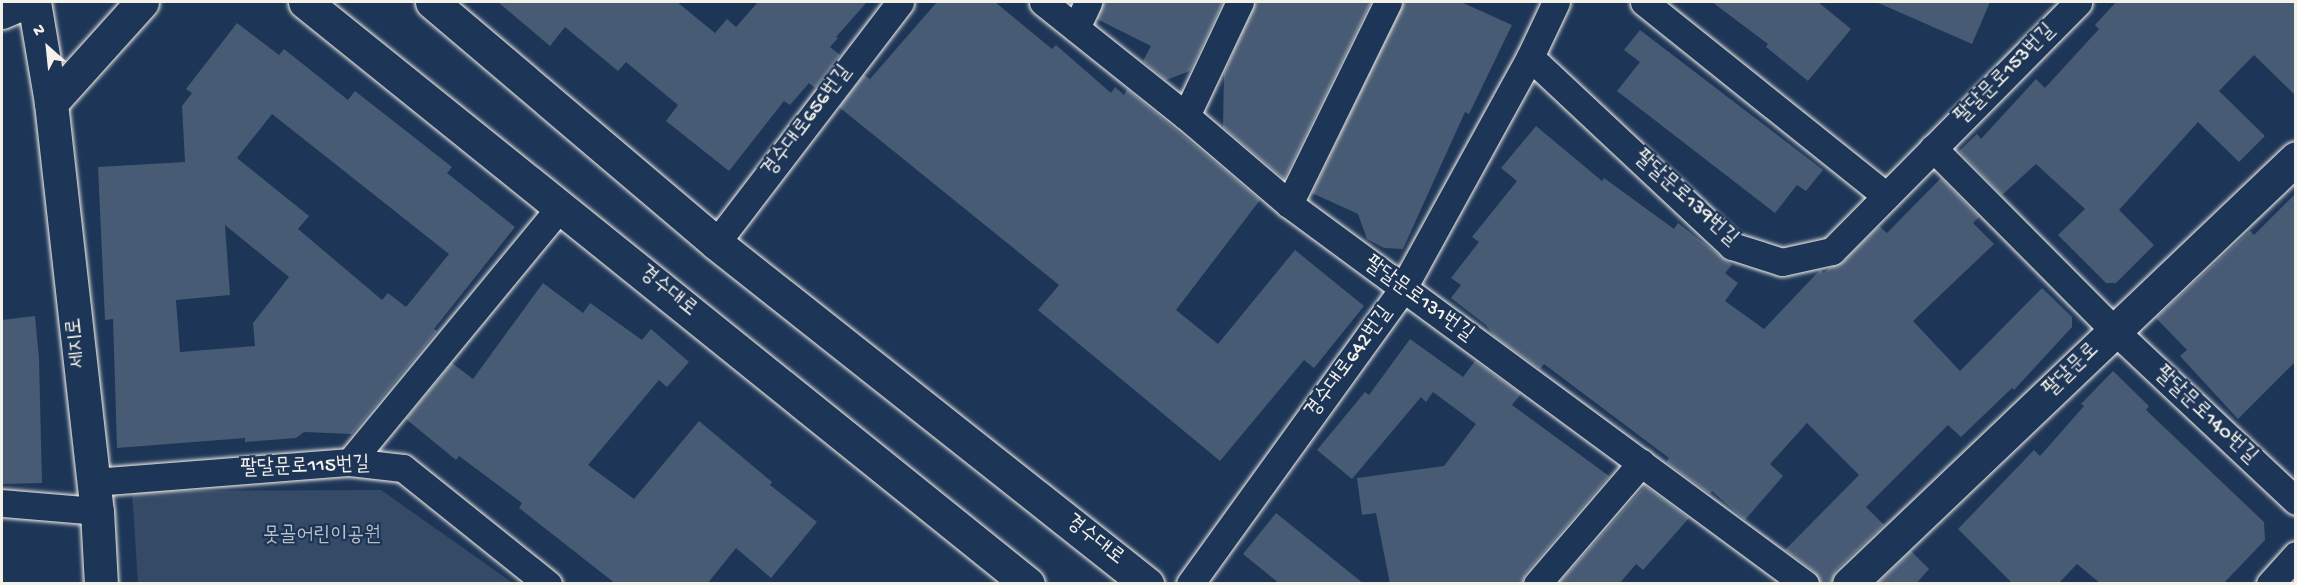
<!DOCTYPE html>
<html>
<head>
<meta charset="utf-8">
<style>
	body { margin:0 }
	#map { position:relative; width:2297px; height:585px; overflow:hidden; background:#1d3557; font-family:"Gochi Hand","Poor Story",sans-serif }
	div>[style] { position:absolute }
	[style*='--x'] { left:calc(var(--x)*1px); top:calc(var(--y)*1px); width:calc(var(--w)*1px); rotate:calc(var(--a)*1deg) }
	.green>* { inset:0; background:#354a67 }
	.building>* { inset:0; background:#485b74 }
	.roads { filter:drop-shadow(0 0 2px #f4f1e8) drop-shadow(0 0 2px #f4f1e8) }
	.street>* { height:27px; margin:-13.5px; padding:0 13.5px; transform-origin:13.5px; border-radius:13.5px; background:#1d3557 }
	.secondary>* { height:33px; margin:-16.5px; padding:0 16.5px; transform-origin:16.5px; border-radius:16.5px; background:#1d3557 }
	.primary>* { height:33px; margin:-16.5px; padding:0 16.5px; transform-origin:16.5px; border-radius:16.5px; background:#1d3557 }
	span { translate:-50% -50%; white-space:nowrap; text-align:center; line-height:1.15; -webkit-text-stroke:4.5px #1d3557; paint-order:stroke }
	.street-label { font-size:21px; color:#f4f1e8 }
	.park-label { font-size:21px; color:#bbbfc1 }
	.frame { position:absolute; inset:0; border:3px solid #f4f1e8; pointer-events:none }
	.north { position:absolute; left:18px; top:18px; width:60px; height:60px; -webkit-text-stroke:4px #1d3557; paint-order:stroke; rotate:333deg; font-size:16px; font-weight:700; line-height:24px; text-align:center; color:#f4f1e8 }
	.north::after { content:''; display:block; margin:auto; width:21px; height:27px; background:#f4f1e8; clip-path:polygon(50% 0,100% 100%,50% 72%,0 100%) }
</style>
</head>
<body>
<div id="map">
	<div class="green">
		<div style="clip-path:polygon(381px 490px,513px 583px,138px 583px,132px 491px)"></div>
	</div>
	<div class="building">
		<div style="clip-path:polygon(498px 2px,677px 2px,715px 33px,727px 19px,736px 27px,758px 2px,867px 2px,836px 37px,838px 38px,830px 47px,840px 55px,815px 88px,809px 83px,790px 105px,784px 101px,729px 171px,666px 121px,678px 105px,626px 62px,618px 71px,565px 27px,550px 46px)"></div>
		<div style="clip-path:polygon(937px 2px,995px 2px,1052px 49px,1056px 45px,1111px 93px,1115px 87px,1124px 95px,1127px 89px,1260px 200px,1176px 310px,1218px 344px,1295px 250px,1364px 306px,1314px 368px,1304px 360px,1220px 461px,1038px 310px,1059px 285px,839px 107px,864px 75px,870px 79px)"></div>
		<div style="clip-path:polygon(1104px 2px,1223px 2px,1190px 71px,1166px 80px,1143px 61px,1151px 46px,1097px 19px)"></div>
		<div style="clip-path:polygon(1256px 2px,1371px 2px,1284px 179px,1223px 127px,1224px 73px)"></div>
		<div style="clip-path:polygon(1404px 2px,1461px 2px,1512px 25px,1469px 114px,1465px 112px,1403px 249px,1384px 248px,1367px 239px,1358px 214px,1312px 193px)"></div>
		<div style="clip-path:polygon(1712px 2px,1818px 2px,1851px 29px,1808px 81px,1766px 47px,1768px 44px)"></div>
		<div style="clip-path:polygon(1876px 2px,1990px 2px,1972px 44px)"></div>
		<div style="clip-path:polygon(2116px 2px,2295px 2px,2295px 95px,2254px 55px,2219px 91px,2265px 136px,2239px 162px,2198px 122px,2119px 210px,2154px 245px,2116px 283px,2106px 283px,2058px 235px,2085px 209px,2036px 164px,2002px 195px,1959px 151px,1977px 134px,1981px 139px,2036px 79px,2045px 88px,2099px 29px,2095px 25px)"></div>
		<div style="clip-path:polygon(evenodd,237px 23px,279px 55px,284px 49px,348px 100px,355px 91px,452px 167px,447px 173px,515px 227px,434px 329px,437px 331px,352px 434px,304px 432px,296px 438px,245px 442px,245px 438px,117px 448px,113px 319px,105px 320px,98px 167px,185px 162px,182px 106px,192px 93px,186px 89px,237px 23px,272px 114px,449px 254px,406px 307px,388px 293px,382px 300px,298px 229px,309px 216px,237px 158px,272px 114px,237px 23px,225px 225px,289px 277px,253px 323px,255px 346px,180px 352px,176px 300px,230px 295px,225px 225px)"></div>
		<div style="clip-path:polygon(1640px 30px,1823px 170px,1806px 191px,1797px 185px,1775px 213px,1617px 91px,1640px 62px,1624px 50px)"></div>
		<div style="clip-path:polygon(1536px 126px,1602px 181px,1604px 178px,1674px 229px,1678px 223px,1732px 265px,1725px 273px,1738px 283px,1725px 301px,1764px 329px,1820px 270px,1824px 273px,1829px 268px,1843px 262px,1879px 226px,1887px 233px,1941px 178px,1979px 217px,1973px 223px,1994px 244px,1913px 321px,1960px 371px,2042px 288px,2072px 317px,2072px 327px,2014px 390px,2012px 388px,1961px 437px,1948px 425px,1866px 507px,1884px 525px,1836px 570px,1831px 584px,1820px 584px,1814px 571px,1785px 550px,1859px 475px,1807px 423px,1770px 464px,1783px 476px,1745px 520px,1712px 491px,1710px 494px,1666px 462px,1669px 458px,1544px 364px,1540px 369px,1494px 336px,1486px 325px,1451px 298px,1461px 285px,1451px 278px,1479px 242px,1472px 237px,1517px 181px,1501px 168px)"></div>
		<div style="clip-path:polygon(2295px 194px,2295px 362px,2238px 419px,2180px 356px,2187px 350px,2156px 318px,2250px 231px,2254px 235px)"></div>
		<div style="clip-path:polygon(543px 283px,583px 313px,590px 303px,642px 340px,651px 329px,689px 362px,667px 387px,659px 380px,588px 465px,634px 499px,699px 421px,772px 482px,770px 485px,817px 522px,771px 578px,736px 548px,707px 584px,616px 584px,519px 508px,522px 503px,459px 456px,456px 460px,406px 419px,452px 363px,473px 379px)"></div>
		<div style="clip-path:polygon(35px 316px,39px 359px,42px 483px,2px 484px,2px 320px)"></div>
		<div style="clip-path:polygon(1410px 339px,1463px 377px,1475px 361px,1521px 394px,1512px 405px,1609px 476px,1525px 574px,1522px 584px,1390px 584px,1376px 513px,1362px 515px,1357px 478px,1444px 466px,1476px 424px,1433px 392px,1426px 402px,1421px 397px,1352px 479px,1317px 450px,1365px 392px,1369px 395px)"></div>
		<div style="clip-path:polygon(2113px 371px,2149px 406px,2146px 410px,2264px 522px,2265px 540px,2223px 584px,2101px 584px,2077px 564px,2058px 584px,2013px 584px,1958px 529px,2034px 450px,2040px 456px,2084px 406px,2081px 404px)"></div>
		<div style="clip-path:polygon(1645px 486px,1689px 518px,1643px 570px,1636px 564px,1619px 584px,1558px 584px)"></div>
		<div style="clip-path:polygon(1276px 513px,1364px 584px,1280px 584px,1243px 554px)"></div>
		<div style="clip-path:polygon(1911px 551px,1929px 569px,1916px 584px,1877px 584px)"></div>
	</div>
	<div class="roads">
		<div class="street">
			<div style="--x:1043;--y:2;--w:183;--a:38.6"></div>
			<div style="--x:1186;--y:116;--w:135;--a:40.5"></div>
			<div style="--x:1289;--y:204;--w:641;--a:36.37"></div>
			<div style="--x:1644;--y:2;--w:310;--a:38.7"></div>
			<div style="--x:2;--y:15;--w:34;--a:-23"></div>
			<div style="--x:1076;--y:28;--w:29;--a:-65"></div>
			<div style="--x:1530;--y:57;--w:277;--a:43.1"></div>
			<div style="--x:1732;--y:246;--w:52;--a:17.7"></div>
			<div style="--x:1782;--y:262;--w:51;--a:-12.4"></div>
			<div style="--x:1832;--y:251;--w:350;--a:-45.3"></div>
			<div style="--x:1186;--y:116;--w:126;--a:-64.7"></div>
			<div style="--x:1933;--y:148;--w:258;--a:45.2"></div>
			<div style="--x:2115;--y:331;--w:248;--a:43.2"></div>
			<div style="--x:1289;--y:204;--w:225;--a:-63.9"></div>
			<div style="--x:716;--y:243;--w:303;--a:-52.6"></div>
			<div style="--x:350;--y:462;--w:330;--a:-50.5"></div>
			<div style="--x:94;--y:482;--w:257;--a:-4.5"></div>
			<div style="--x:350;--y:462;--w:53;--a:6.5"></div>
			<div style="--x:403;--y:468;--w:186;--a:38.7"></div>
			<div style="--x:2;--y:503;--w:95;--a:4.8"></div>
			<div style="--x:1190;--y:584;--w:362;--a:-54.2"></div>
			<div style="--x:1402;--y:290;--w:266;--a:-61.2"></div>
			<div style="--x:1530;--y:57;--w:61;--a:-64.7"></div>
			<div style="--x:1537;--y:584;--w:160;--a:-49.3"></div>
			<div style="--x:2270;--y:584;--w:39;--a:-48"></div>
		</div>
		<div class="secondary">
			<div style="--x:34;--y:2;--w:102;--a:80.4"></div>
			<div style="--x:51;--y:103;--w:411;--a:83.6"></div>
			<div style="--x:97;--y:511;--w:73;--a:86.9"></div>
			<div style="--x:51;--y:103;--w:136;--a:-48"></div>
			<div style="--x:1849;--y:584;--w:617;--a:-43.62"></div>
		</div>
		<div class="primary">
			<div style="--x:305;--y:2;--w:928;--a:38.83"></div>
			<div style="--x:432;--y:2;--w:372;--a:40.3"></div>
			<div style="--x:716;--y:243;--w:550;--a:38.35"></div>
		</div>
	</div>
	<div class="street-label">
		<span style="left:2006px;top:75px;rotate:-45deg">팔달문로153번길</span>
		<span style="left:808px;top:122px;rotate:-53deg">경수대로656번길</span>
		<span style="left:1685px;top:199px;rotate:42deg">팔달문로139번길</span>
		<span style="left:667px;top:292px;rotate:39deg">경수대로</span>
		<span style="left:1418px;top:300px;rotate:36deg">팔달문로131번길</span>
		<span style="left:78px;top:343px;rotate:-96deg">세지로</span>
		<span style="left:1350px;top:363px;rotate:-54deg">경수대로642번길</span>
		<span style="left:2072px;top:371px;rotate:-44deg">팔달문로</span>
		<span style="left:2205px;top:416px;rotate:43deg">팔달문로140번길</span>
		<span style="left:305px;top:468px;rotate:-2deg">팔달문로115번길</span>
		<span style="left:1094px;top:541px;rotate:38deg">경수대로</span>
	</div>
	<div class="park-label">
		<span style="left:322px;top:537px">못골어린이공원</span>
	</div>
	<div class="frame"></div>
	<div class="north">N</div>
</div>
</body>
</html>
